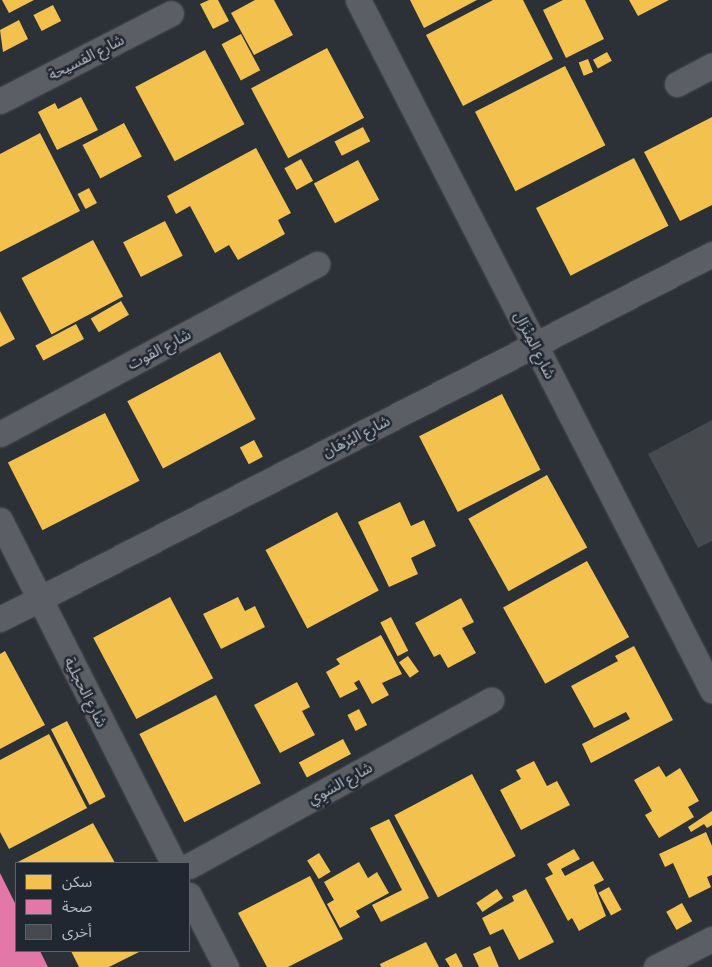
<!DOCTYPE html>
<html>
<head>
<meta charset="utf-8">
<style>
	body { margin:0 }
	#map { position:relative; width:712px; height:967px; overflow:hidden; background:#2c3137; font-family:"PT Sans Narrow","Noto Sans Arabic",sans-serif }
	div>[style] { position:absolute }
	[style*='--x'] { left:calc(var(--x)*1px); top:calc(var(--y)*1px); width:calc(var(--w)*1px); rotate:calc(var(--a)*1deg) }
	.homes>* { inset:0; background:#f2c14e; transform-origin:0 0 }
	.health>* { inset:0; background:#e377a8 }
	.building>* { inset:0; background:#464a4f }
	.roads { filter:drop-shadow(0 0 1px #4a4d52) drop-shadow(0 0 1px #4a4d52) }
	.minor>* { height:25px; margin:-12.5px; padding:0 12.5px; transform-origin:12.5px; border-radius:12.5px; background:#5b5e64 }
	span { translate:-50% -50%; white-space:nowrap; text-align:center; line-height:1.15; -webkit-text-stroke:5px #202730; paint-order:stroke }
	.street-label { font-size:15px; color:#b6bdc6 }
	.legend { position:absolute; left:15px; top:862px; width:175px; height:90px; box-sizing:border-box; background:#202730; border:1px solid #5c636c; margin:0; padding:6px 9px; list-style:none; font-size:15px; color:#b6bdc6 }
	.legend li { display:flex; align-items:center; gap:10px; height:25px }
	.legend b { width:25px; border:1px solid #5c636c }
</style>
</head>
<body>
<div id="map">
	<div class="homes">
		<div style="clip-path:polygon(2px 0,34px 0,9px 13px)"></div>
		<div style="clip-path:polygon(209px 0,218px 0,229px 21px,213px 29px,200px 4px)"></div>
		<div style="clip-path:polygon(255px 0,274px 0,293px 35px,254px 55px,231px 13px)"></div>
		<div style="clip-path:polygon(410px 0,477px 0,424px 28px)"></div>
		<div style="clip-path:polygon(493px 0,523px 0,553px 59px,463px 106px,426px 35px)"></div>
		<div style="clip-path:polygon(563px 0,585px 0,604px 39px,566px 58px,543px 10px)"></div>
		<div style="clip-path:polygon(629px 0,669px 0,638px 16px)"></div>
		<div style="left:53px;top:5px;width:18px;height:22px;rotate:63deg"></div>
		<div style="clip-path:polygon(19px 20px,28px 39px,3px 52px,0 30px)"></div>
		<div style="left:241px;top:34px;width:41px;height:22px;rotate:62deg"></div>
		<div style="left:327px;top:48px;width:79px;height:86px;rotate:62deg"></div>
		<div style="left:205px;top:50px;width:84px;height:79px;rotate:62deg"></div>
		<div style="left:607px;top:52px;width:10px;height:16px;rotate:61deg"></div>
		<div style="left:588px;top:59px;width:14px;height:10px;rotate:69deg"></div>
		<div style="left:565px;top:66px;width:89px;height:101px;rotate:63deg"></div>
		<div style="clip-path:polygon(81px 97px,98px 130px,57px 150px,38px 112px,55px 103px,58px 109px)"></div>
		<div style="clip-path:polygon(712px 117px,712px 205px,680px 221px,644px 152px)"></div>
		<div style="left:124px;top:123px;width:38px;height:47px;rotate:62deg"></div>
		<div style="left:363px;top:127px;width:16px;height:32px;rotate:63deg"></div>
		<div style="clip-path:polygon(40px 133px,80px 211px,0 252px,0 154px)"></div>
		<div style="clip-path:polygon(256px 148px,291px 213px,278px 220px,285px 234px,238px 260px,229px 245px,215px 253px,190px 206px,176px 214px,167px 196px)"></div>
		<div style="left:634px;top:158px;width:76px;height:110px;rotate:63deg"></div>
		<div style="left:301px;top:159px;width:25px;height:19px;rotate:61deg"></div>
		<div style="left:358px;top:160px;width:45px;height:50px;rotate:62deg"></div>
		<div style="left:89px;top:188px;width:17px;height:13px;rotate:62deg"></div>
		<div style="left:165px;top:221px;width:39px;height:47px;rotate:63deg"></div>
		<div style="left:93px;top:240px;width:64px;height:81px;rotate:62deg"></div>
		<div style="left:121px;top:301px;width:16px;height:35px;rotate:60deg"></div>
		<div style="clip-path:polygon(0 311px,15px 339px,0 347px)"></div>
		<div style="left:76px;top:324px;width:17px;height:46px;rotate:62deg"></div>
		<div style="left:220px;top:352px;width:76px;height:105px;rotate:62deg"></div>
		<div style="left:502px;top:394px;width:85px;height:93px;rotate:63deg"></div>
		<div style="left:105px;top:413px;width:76px;height:109px;rotate:63deg"></div>
		<div style="left:254px;top:440px;width:19px;height:16px;rotate:62deg"></div>
		<div style="left:547px;top:475px;width:83px;height:90px;rotate:61deg"></div>
		<div style="clip-path:polygon(400px 502px,411px 526px,424px 520px,436px 546px,411px 558px,418px 574px,389px 587px,358px 522px)"></div>
		<div style="left:337px;top:512px;width:89px;height:81px;rotate:62deg"></div>
		<div style="left:587px;top:561px;width:87px;height:96px;rotate:61deg"></div>
		<div style="left:170px;top:597px;width:92px;height:87px;rotate:62deg"></div>
		<div style="clip-path:polygon(238px 597px,245px 611px,255px 606px,265px 627px,221px 649px,203px 614px)"></div>
		<div style="clip-path:polygon(461px 598px,474px 622px,462px 628px,476px 653px,448px 668px,440px 654px,434px 657px,415px 623px)"></div>
		<div style="left:391px;top:617px;width:38px;height:12px;rotate:63deg"></div>
		<div style="clip-path:polygon(381px 635px,402px 674px,382px 683px,389px 695px,372px 704px,359px 680px,354px 683px,358px 689px,340px 698px,326px 672px,340px 664px,336px 659px)"></div>
		<div style="clip-path:polygon(634px 646px,673px 720px,591px 763px,582px 744px,630px 719px,626px 712px,594px 728px,571px 686px,618px 661px,615px 656px)"></div>
		<div style="clip-path:polygon(5px 651px,45px 725px,0 749px,0 654px)"></div>
		<div style="left:408px;top:656px;width:19px;height:11px;rotate:55deg"></div>
		<div style="clip-path:polygon(297px 682px,310px 707px,302px 711px,315px 735px,280px 753px,254px 705px)"></div>
		<div style="left:216px;top:695px;width:99px;height:86px;rotate:63deg"></div>
		<div style="left:359px;top:709px;width:18px;height:13px;rotate:63deg"></div>
		<div style="left:67px;top:721px;width:85px;height:18px;rotate:63deg"></div>
		<div style="clip-path:polygon(49px 734px,87px 808px,9px 849px,0 832px,0 760px)"></div>
		<div style="left:343px;top:739px;width:17px;height:50px;rotate:62deg"></div>
		<div style="clip-path:polygon(534px 761px,547px 786px,557px 781px,570px 805px,521px 830px,500px 790px,521px 779px,516px 770px)"></div>
		<div style="clip-path:polygon(659px 766px,666px 777px,680px 768px,699px 801px,688px 807px,694px 817px,659px 838px,645px 815px,652px 811px,634px 780px)"></div>
		<div style="left:472px;top:774px;width:93px;height:88px;rotate:62deg"></div>
		<div style="clip-path:polygon(712px 811px,712px 825px,707px 828px,704px 824px,691px 832px,688px 827px)"></div>
		<div style="clip-path:polygon(389px 819px,429px 898px,381px 922px,372px 905px,402px 890px,370px 828px)"></div>
		<div style="clip-path:polygon(93px 823px,115px 863px,16px 863px)"></div>
		<div style="clip-path:polygon(706px 832px,712px 846px,712px 875px,707px 877px,711px 887px,689px 898px,673px 863px,665px 867px,659px 854px)"></div>
		<div style="clip-path:polygon(574px 849px,580px 859px,561px 869px,565px 876px,593px 861px,604px 880px,594px 885px,606px 916px,579px 931px,572px 918px,568px 921px,545px 878px,553px 874px,547px 864px)"></div>
		<div style="left:319px;top:853px;width:22px;height:14px;rotate:58deg"></div>
		<div style="clip-path:polygon(359px 862px,368px 878px,377px 872px,389px 893px,356px 911px,360px 917px,340px 928px,327px 904px,334px 900px,324px 882px)"></div>
		<div style="clip-path:polygon(310px 876px,343px 939px,288px 967px,267px 967px,238px 913px)"></div>
		<div style="left:609px;top:887px;width:26px;height:12px;rotate:61deg"></div>
		<div style="left:497px;top:889px;width:11px;height:25px;rotate:56deg"></div>
		<div style="clip-path:polygon(526px 889px,554px 942px,519px 960px,503px 929px,490px 935px,482px 918px,514px 901px,512px 896px)"></div>
		<div style="left:682px;top:903px;width:21px;height:18px;rotate:61deg"></div>
		<div style="clip-path:polygon(426px 942px,439px 967px,381px 967px,380px 964px)"></div>
		<div style="clip-path:polygon(490px 946px,499px 967px,479px 967px,473px 954px)"></div>
		<div style="clip-path:polygon(71px 951px,141px 951px,109px 967px,79px 967px)"></div>
		<div style="clip-path:polygon(456px 953px,463px 967px,450px 967px,445px 959px)"></div>
	</div>
	<div class="health">
		<div style="clip-path:polygon(0 873px,16px 905px,16px 951px,40px 951px,48px 967px,0 967px)"></div>
	</div>
	<div class="building">
		<div style="clip-path:polygon(712px 420px,712px 541px,698px 548px,648px 454px)"></div>
	</div>
	<div class="roads">
		<div class="minor">
			<div style="--x:358;--y:0;--w:776;--a:62.84"></div>
			<div style="--x:677;--y:84;--w:40;--a:-28"></div>
			<div style="--x:0;--y:101;--w:192;--a:-27.2"></div>
			<div style="--x:0;--y:434;--w:360;--a:-28.2"></div>
			<div style="--x:0;--y:520;--w:384;--a:63.2"></div>
			<div style="--x:0;--y:619;--w:800;--a:-27.14"></div>
			<div style="--x:189;--y:866;--w:345;--a:-28.8"></div>
			<div style="--x:189;--y:895;--w:81;--a:62.8"></div>
			<div style="--x:656;--y:967;--w:63;--a:-26.6"></div>
		</div>
	</div>
	<div class="street-label">
		<span style="left:86px;top:57px;rotate:-27deg">شارع الفسيحة</span>
		<span style="left:535px;top:345px;rotate:63deg">شارع المِنْزَال</span>
		<span style="left:159px;top:349px;rotate:-28deg">شارع القوت</span>
		<span style="left:356px;top:436px;rotate:-27deg">شارع البُرْهَان</span>
		<span style="left:86px;top:692px;rotate:63deg">شارع الحجلية</span>
		<span style="left:340px;top:783px;rotate:-29deg">شارع السَوِي</span>
	</div>
	<ul class="legend">
	<li><b style="height:14px;background:#f2c14e"></b>سكن</li>
	<li><b style="height:14px;background:#e377a8"></b>صحة</li>
	<li><b style="height:14px;background:#464a4f"></b>أخرى</li>
	</ul>
</div>
</body>
</html>
